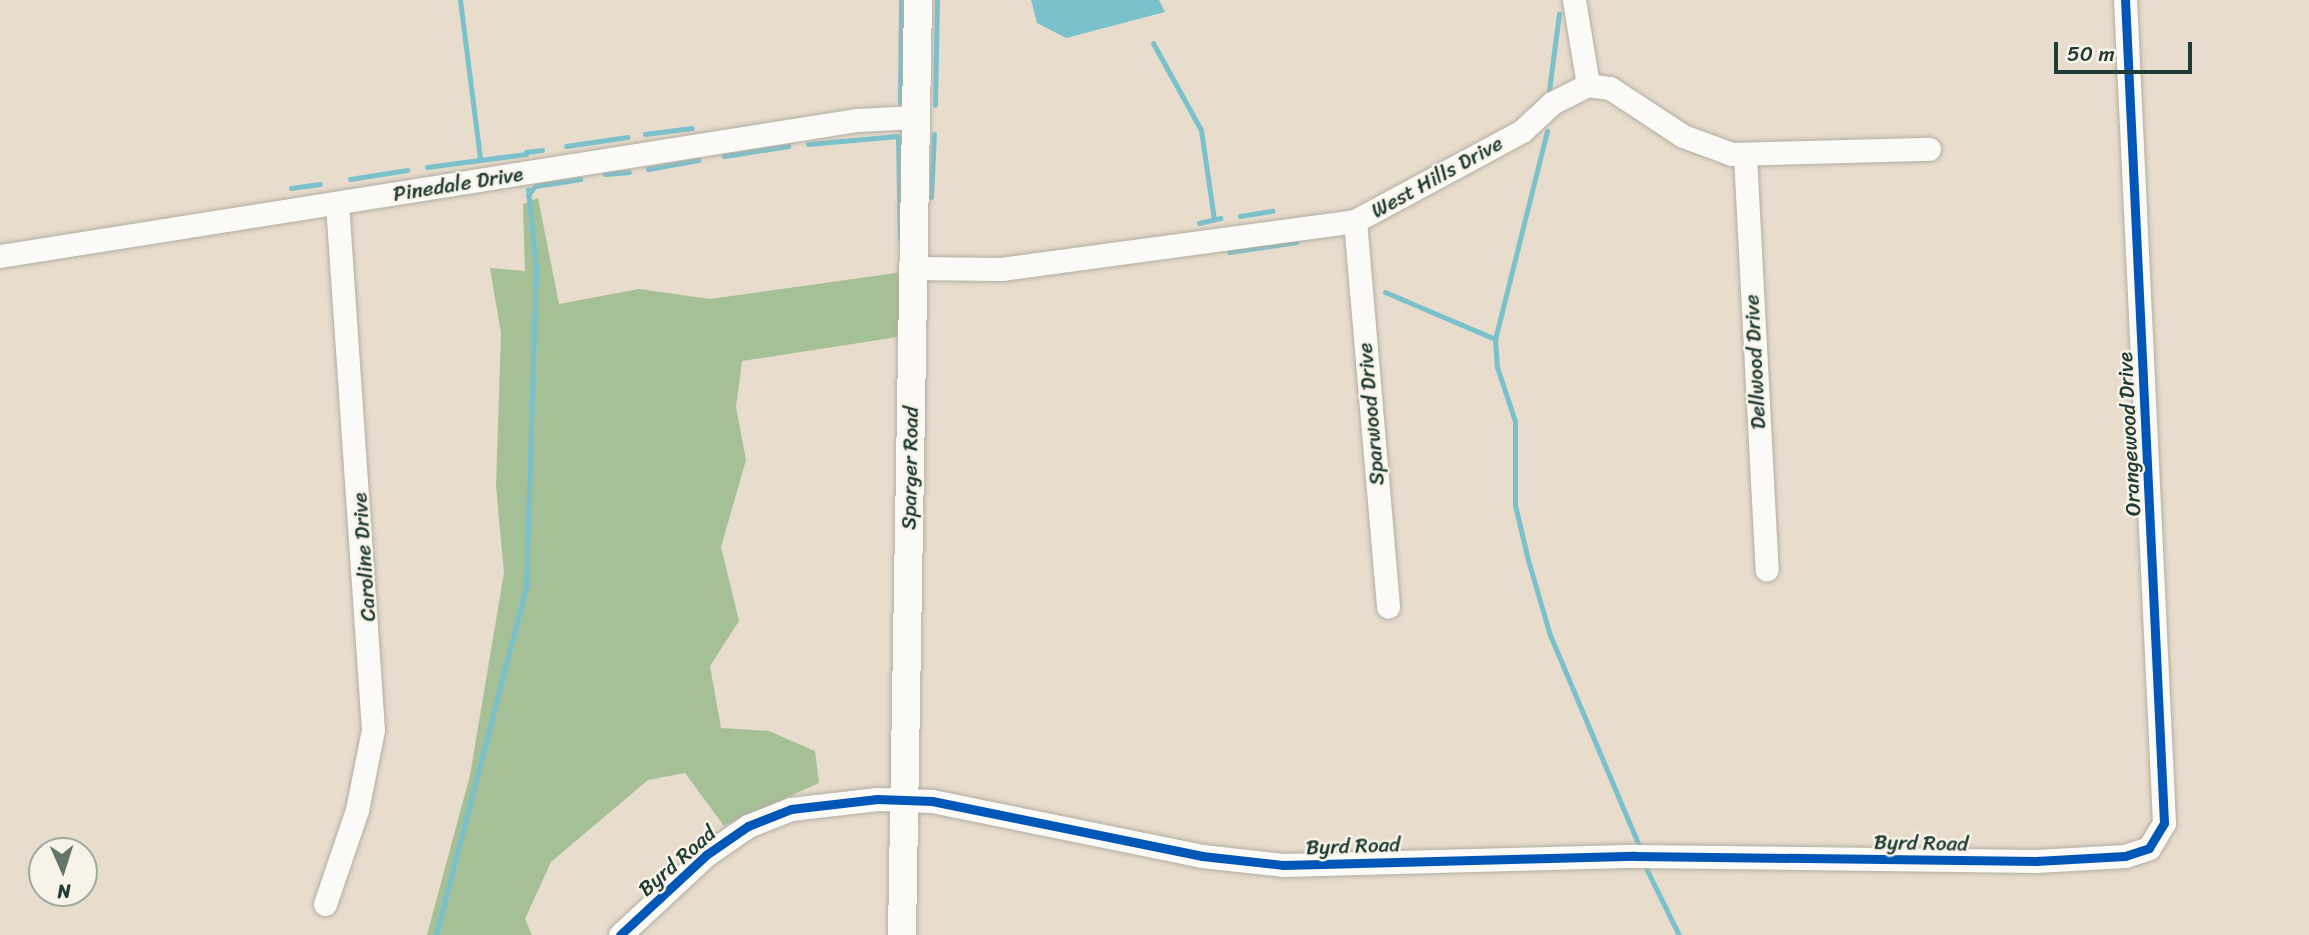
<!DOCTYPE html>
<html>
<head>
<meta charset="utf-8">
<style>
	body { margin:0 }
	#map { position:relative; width:2309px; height:935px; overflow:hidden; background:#e8dccc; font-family:Sriracha,sans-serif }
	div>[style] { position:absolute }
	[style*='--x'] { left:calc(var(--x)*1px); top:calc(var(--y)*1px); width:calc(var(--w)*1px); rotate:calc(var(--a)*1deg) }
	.forest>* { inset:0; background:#a5c097 }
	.water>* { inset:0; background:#7bc1cb }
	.stream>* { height:5px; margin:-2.5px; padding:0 2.5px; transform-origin:2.5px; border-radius:2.5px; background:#7bc1cb }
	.roads { filter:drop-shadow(0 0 2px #b2aea3) drop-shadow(0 0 2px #b2aea3) }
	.minor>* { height:23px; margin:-11.5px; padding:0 11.5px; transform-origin:11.5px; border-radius:11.5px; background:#fcfaf7 }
	.tertiary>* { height:28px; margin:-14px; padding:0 14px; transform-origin:14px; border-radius:14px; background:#fcfaf7 }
	.cycleway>* { height:9px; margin:-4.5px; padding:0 4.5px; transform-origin:4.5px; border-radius:4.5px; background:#0057b8 }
	span { translate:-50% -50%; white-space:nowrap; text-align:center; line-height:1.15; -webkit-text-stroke:5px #f7f3e8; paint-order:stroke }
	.street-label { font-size:21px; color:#1f3d34 }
	.north { position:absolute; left:28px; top:837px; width:70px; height:70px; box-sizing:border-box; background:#f7f3e8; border:2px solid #a1aaa0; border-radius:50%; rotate:177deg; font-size:19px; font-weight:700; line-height:28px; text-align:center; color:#1f3d34 }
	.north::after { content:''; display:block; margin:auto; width:24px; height:32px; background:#657569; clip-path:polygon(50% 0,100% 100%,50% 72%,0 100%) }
	.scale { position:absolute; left:2054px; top:42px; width:138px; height:32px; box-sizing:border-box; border:4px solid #1f3d34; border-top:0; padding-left:9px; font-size:21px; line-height:24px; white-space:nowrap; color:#1f3d34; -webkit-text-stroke:5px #f7f3e8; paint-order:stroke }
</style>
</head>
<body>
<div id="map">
	<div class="forest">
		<div style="clip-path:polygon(538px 198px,559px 304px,639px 289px,710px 299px,903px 272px,904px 336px,742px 361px,736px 407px,746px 460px,721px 547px,739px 621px,710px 666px,721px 728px,769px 731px,815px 751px,819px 783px,724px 826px,685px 773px,648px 780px,551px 862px,525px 919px,532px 935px,427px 935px,470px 775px,504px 573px,496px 486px,501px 333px,490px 268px,525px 271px,523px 204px)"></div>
	</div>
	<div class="water">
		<div style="clip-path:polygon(1031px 0,1159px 0,1165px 12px,1066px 38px,1037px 23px)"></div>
	</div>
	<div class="stream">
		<div style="--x:460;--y:0;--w:160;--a:82.8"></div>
		<div style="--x:1153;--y:43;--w:99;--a:61.1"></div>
		<div style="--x:1201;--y:130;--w:90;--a:81.7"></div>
		<div style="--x:1549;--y:90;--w:77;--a:-82.5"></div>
		<div style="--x:900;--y:102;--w:102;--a:-89.4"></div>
		<div style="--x:935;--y:105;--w:105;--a:-88.9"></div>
		<div style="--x:1547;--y:131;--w:214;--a:104"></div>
		<div style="--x:1495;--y:339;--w:28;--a:86"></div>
		<div style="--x:1497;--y:367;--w:57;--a:71.6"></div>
		<div style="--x:1515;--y:421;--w:84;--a:90"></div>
		<div style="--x:1515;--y:505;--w:57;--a:76.7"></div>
		<div style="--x:1528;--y:560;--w:78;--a:73.7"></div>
		<div style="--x:1550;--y:635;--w:226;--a:67.1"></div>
		<div style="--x:645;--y:134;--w:47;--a:-7.3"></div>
		<div style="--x:808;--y:144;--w:90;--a:-5.1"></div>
		<div style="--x:898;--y:136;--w:103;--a:88.9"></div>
		<div style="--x:566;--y:146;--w:62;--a:-8.4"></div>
		<div style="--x:526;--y:152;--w:16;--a:-7"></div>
		<div style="--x:724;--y:156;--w:65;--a:-8.9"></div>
		<div style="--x:427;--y:167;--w:100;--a:-7.5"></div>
		<div style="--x:648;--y:169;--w:51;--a:-10.2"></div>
		<div style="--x:605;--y:174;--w:24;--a:-5"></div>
		<div style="--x:350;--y:179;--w:58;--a:-9"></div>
		<div style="--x:291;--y:188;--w:29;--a:-8"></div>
		<div style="--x:528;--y:195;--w:11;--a:-52"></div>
		<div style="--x:535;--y:186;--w:46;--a:-8.8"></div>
		<div style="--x:931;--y:197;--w:63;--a:-87.3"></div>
		<div style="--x:1240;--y:216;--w:33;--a:-9"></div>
		<div style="--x:1199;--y:223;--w:22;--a:-13"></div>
		<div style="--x:1229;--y:252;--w:68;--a:-8.5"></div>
		<div style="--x:1385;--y:292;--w:120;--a:23.1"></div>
		<div style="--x:1644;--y:864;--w:79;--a:63.8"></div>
		<div style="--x:436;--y:935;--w:359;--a:-75.5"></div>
		<div style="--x:526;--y:587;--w:320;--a:-88.2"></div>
		<div style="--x:536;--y:267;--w:78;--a:-95.9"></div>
	</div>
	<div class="roads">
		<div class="minor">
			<div style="--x:1574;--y:0;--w:86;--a:80.6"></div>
			<div style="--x:1745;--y:156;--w:414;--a:87"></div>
			<div style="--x:1355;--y:221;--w:387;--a:85.1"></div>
			<div style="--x:0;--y:256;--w:868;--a:-9.02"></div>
			<div style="--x:857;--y:120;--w:59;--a:-2.9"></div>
			<div style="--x:913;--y:268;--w:88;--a:0.7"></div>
			<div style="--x:1001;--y:269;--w:357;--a:-7.7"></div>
			<div style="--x:1355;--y:221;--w:190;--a:-28.3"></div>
			<div style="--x:1522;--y:131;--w:41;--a:-43"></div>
			<div style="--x:1552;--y:103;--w:40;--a:-26.6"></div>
			<div style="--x:1588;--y:85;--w:22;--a:8"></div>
			<div style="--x:1610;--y:88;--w:87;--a:33.3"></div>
			<div style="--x:1683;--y:136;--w:52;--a:20.2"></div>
			<div style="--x:1732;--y:154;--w:197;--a:-1.5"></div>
			<div style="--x:325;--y:904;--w:99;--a:-71.2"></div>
			<div style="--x:357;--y:810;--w:82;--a:-78.7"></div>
			<div style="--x:373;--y:730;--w:528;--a:-93.91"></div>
			<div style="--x:620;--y:935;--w:117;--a:-42.9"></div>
			<div style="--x:706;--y:855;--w:51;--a:-34.6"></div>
			<div style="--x:748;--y:826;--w:46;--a:-21.6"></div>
			<div style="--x:791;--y:809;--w:87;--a:-6.6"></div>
			<div style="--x:877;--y:799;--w:55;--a:2.1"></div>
			<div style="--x:932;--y:801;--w:276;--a:11.5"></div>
			<div style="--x:1202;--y:856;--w:81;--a:6.3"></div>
			<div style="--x:1283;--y:865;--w:352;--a:-1.5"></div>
			<div style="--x:1635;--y:856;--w:401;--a:0.7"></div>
			<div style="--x:2036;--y:861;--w:89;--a:-3.2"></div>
			<div style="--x:2125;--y:856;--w:25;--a:-18"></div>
			<div style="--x:2149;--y:848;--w:29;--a:-59"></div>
			<div style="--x:2164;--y:823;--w:824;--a:-92.71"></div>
		</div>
		<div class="tertiary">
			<div style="--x:902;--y:935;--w:935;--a:-89.02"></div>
		</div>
	</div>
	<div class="cycleway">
		<div style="--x:620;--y:935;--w:117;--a:-42.9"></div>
		<div style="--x:706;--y:855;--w:51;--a:-34.6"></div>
		<div style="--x:748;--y:826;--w:46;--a:-21.6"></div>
		<div style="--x:791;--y:809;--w:87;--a:-6.6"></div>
		<div style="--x:877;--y:799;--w:55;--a:2.1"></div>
		<div style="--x:932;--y:801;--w:276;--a:11.5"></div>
		<div style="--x:1202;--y:856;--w:81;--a:6.3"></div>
		<div style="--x:1283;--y:865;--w:352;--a:-1.5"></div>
		<div style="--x:1635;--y:856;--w:401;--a:0.7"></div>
		<div style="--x:2036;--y:861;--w:89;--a:-3.2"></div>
		<div style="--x:2125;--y:856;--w:25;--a:-18"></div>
		<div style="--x:2149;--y:848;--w:29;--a:-59"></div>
		<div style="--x:2164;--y:823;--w:824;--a:-92.71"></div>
	</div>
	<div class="street-label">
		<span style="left:1437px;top:177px;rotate:-29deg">West Hills Drive</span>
		<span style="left:458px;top:184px;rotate:-9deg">Pinedale Drive</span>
		<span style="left:1755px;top:362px;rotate:-93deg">Dellwood Drive</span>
		<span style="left:1371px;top:414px;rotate:-95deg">Sparwood Drive</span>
		<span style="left:2129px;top:434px;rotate:-93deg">Orangewood Drive</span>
		<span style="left:910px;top:468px;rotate:-89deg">Sparger Road</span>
		<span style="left:364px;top:557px;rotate:-94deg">Caroline Drive</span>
		<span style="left:1921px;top:843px;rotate:1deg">Byrd Road</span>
		<span style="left:1353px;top:846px;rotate:-2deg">Byrd Road</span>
		<span style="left:677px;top:861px;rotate:-41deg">Byrd Road</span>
	</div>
	<div class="north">N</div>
	<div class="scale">50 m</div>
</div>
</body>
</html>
